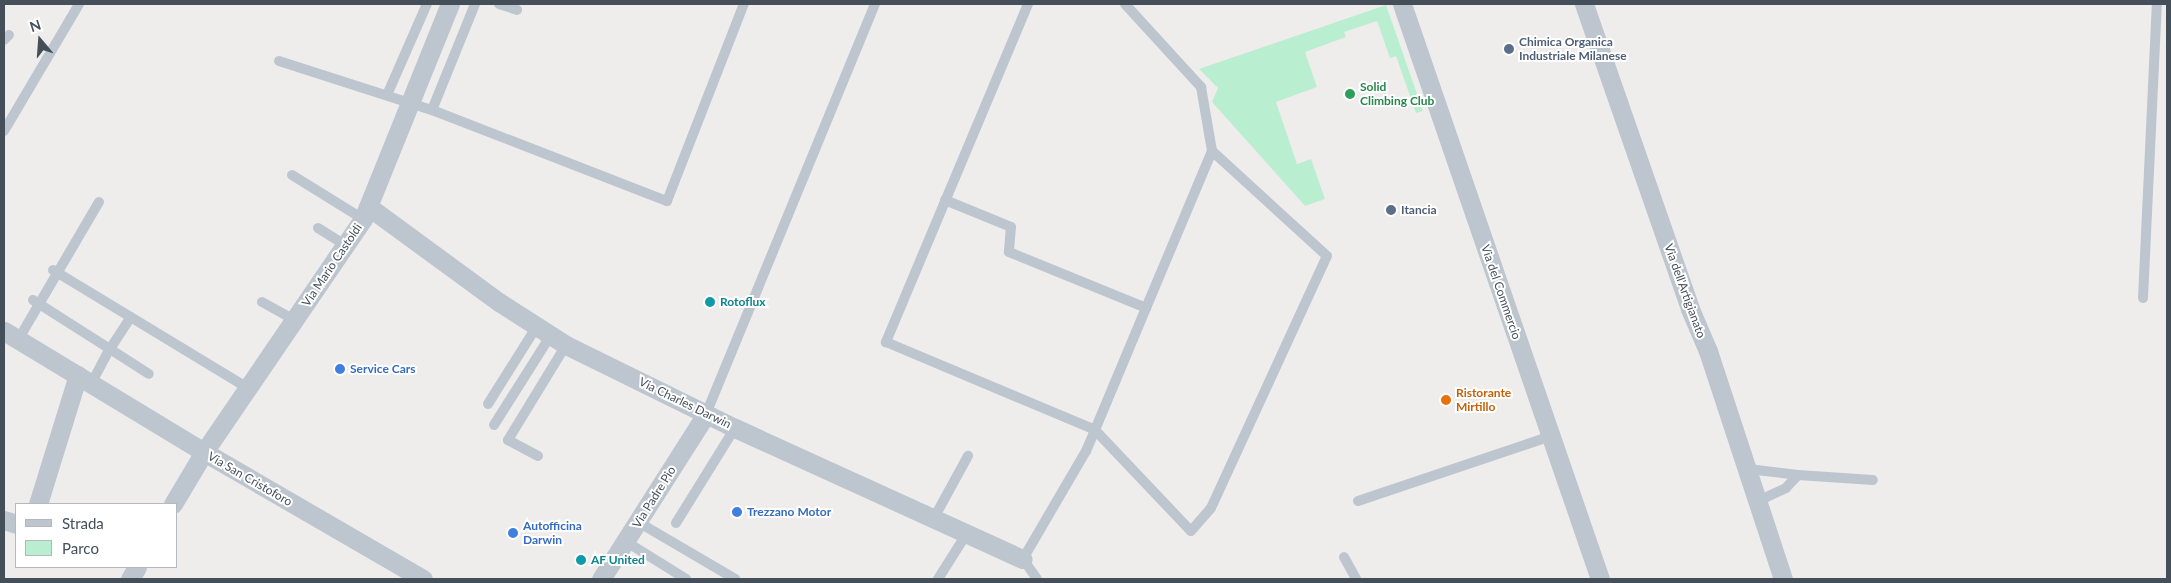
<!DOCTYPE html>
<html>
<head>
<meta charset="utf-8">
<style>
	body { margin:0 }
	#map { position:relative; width:2171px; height:583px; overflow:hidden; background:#efedec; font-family:Lato,sans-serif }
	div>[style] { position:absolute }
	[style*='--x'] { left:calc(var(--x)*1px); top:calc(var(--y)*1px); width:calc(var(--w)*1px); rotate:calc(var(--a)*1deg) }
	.green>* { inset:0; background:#baeed1 }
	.lane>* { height:10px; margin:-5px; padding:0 5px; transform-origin:5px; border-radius:5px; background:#bdc6cf }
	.street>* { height:19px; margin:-9.5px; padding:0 9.5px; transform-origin:9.5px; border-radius:9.5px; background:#bdc6cf }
	.dots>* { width:14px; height:14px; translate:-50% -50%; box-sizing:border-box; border:2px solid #fff; border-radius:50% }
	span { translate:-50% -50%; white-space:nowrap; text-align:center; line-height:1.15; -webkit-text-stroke:4px #fff; paint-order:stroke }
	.service-label { font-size:12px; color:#4e5e75; font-weight:700 }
	.left { translate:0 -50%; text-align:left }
	.leisure-label { font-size:12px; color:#27864d; font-weight:700 }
	.street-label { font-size:12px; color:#454f5a }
	.culture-label { font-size:12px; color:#0d838f; font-weight:700 }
	.shop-label { font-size:12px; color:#366cbe; font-weight:700 }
	.food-label { font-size:12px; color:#c56008; font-weight:700 }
	.frame { position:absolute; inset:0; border:5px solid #454f5a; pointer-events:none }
	.legend { position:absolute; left:15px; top:503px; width:162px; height:65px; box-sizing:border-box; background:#fff; border:1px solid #b5b9bd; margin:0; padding:6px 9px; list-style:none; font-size:15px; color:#454f5a }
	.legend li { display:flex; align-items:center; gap:10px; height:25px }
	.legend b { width:25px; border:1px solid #b5b9bd }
	.north { position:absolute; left:15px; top:15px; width:50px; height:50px; -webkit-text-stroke:4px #fff; paint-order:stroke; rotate:342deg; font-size:14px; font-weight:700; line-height:20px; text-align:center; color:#454f5a }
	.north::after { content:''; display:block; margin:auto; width:18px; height:22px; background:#454f5a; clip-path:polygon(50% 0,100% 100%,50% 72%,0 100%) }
</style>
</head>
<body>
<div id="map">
	<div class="green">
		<div style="clip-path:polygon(1386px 5px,1423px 111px,1416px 113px,1396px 56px,1390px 58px,1377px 21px,1344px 32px,1346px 37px,1305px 52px,1317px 87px,1276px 102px,1297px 164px,1311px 159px,1325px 199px,1305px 206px,1212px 102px,1218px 88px,1199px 69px)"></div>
	</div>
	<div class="lane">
		<div style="--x:499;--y:4;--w:19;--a:18"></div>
		<div style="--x:1028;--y:4;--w:367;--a:112.8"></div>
		<div style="--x:886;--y:342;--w:227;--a:22.8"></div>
		<div style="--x:1095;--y:430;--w:139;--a:46.5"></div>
		<div style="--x:1191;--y:531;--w:30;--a:-49"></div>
		<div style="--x:1211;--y:508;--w:277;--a:-65.3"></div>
		<div style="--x:1327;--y:256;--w:156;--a:-137.6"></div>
		<div style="--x:1212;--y:151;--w:170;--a:112.8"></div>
		<div style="--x:1146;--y:308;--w:132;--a:112.7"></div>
		<div style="--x:1095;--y:430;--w:23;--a:113"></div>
		<div style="--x:1086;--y:451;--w:125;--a:120.3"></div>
		<div style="--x:1023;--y:559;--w:24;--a:55"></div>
		<div style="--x:1125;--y:4;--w:113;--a:47.5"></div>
		<div style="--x:1201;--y:87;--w:65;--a:80.2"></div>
		<div style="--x:4;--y:40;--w:7;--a:-45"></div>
		<div style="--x:279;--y:61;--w:161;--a:17.8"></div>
		<div style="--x:432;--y:110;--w:252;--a:21.2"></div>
		<div style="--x:667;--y:201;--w:212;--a:-68.7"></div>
		<div style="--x:387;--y:95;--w:99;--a:-66.3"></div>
		<div style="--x:432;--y:110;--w:114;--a:-67.9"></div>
		<div style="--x:4;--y:131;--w:147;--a:-59.4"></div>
		<div style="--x:292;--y:175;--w:84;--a:31.8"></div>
		<div style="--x:945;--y:200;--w:71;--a:22.2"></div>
		<div style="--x:1011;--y:227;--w:25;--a:95"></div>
		<div style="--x:1009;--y:252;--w:148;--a:22.2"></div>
		<div style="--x:318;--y:228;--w:32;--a:32"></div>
		<div style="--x:53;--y:270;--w:228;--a:31.2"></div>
		<div style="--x:2143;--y:298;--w:294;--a:-87.3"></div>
		<div style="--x:33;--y:300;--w:91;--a:32.5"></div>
		<div style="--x:110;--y:349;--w:38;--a:-57"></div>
		<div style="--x:262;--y:302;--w:37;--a:29"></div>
		<div style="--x:18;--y:340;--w:160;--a:-59.6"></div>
		<div style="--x:91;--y:384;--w:40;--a:-62"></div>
		<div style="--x:110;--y:349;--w:46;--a:32.7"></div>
		<div style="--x:488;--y:404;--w:92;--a:-57.9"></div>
		<div style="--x:706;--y:414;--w:443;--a:-67.6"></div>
		<div style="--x:494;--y:425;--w:107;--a:-57.7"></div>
		<div style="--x:538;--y:456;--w:34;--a:-152"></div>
		<div style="--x:508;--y:440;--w:111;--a:-58.6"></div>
		<div style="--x:1748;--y:469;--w:50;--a:6.8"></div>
		<div style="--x:1798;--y:475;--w:18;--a:133"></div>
		<div style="--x:1786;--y:488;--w:31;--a:155"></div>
		<div style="--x:1798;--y:475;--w:75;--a:3.8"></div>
		<div style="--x:1358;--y:501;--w:204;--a:-18.6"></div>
		<div style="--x:934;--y:518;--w:71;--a:-61.3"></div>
		<div style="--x:638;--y:522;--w:113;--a:30.4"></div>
		<div style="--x:676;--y:523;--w:112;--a:-58.2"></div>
		<div style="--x:625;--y:541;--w:72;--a:31.9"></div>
		<div style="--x:1344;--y:557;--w:25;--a:61"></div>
		<div style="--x:938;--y:579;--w:54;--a:-57.8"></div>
	</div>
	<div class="street">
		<div style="--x:1402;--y:4;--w:608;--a:71"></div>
		<div style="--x:1584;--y:4;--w:323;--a:70.8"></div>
		<div style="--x:1690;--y:309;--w:46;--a:66.8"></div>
		<div style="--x:1708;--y:351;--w:240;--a:71.8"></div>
		<div style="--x:369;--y:207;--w:161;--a:36.2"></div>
		<div style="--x:499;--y:302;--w:80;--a:32.7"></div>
		<div style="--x:566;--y:345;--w:188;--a:26.2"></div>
		<div style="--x:735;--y:428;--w:316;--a:24.5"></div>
		<div style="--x:4;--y:331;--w:234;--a:31.2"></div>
		<div style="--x:204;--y:452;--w:253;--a:30.1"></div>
		<div style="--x:38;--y:504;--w:135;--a:-72.8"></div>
		<div style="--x:173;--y:504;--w:61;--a:-59.2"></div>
		<div style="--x:204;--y:452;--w:282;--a:-55.7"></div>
		<div style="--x:363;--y:219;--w:232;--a:-68"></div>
		<div style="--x:4;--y:520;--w:13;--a:18"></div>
		<div style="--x:130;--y:579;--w:14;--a:-60"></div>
		<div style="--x:601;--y:579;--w:196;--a:-57.5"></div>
	</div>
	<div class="dots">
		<div style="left:1509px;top:49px;background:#5c6f8a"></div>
		<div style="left:1350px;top:94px;background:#2e9e5b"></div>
		<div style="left:1391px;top:210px;background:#5c6f8a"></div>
		<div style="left:710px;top:302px;background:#0f9aa8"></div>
		<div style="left:340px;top:369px;background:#3f7fe0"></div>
		<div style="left:1446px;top:400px;background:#e8710a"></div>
		<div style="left:737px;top:512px;background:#3f7fe0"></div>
		<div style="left:513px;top:533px;background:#3f7fe0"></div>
		<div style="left:581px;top:560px;background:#0f9aa8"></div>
	</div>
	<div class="service-label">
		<span class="left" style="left:1519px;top:49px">Chimica Organica<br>Industriale Milanese</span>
		<span class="left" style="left:1401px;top:210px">Itancia</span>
	</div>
	<div class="leisure-label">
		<span class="left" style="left:1360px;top:94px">Solid<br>Climbing Club</span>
	</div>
	<div class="street-label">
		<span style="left:332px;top:265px;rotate:-56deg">Via Mario Castoldi</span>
		<span style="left:1685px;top:291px;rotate:70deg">Via dell'Artigianato</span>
		<span style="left:1501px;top:292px;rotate:71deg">Via del Commercio</span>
		<span style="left:685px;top:403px;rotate:26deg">Via Charles Darwin</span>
		<span style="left:250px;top:479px;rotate:30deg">Via San Cristoforo</span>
		<span style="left:654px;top:497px;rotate:-58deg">Via Padre Pio</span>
	</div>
	<div class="culture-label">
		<span class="left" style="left:720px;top:302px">Rotoflux</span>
		<span class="left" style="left:591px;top:560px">AF United</span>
	</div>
	<div class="shop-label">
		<span class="left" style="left:350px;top:369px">Service Cars</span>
		<span class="left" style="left:747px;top:512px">Trezzano Motor</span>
		<span class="left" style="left:523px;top:533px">Autofficina<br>Darwin</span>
	</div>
	<div class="food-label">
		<span class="left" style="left:1456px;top:400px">Ristorante<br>Mirtillo</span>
	</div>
	<div class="frame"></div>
	<ul class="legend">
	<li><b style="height:6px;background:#bdc6cf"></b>Strada</li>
	<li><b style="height:14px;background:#baeed1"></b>Parco</li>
	</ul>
	<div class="north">N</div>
</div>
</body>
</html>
